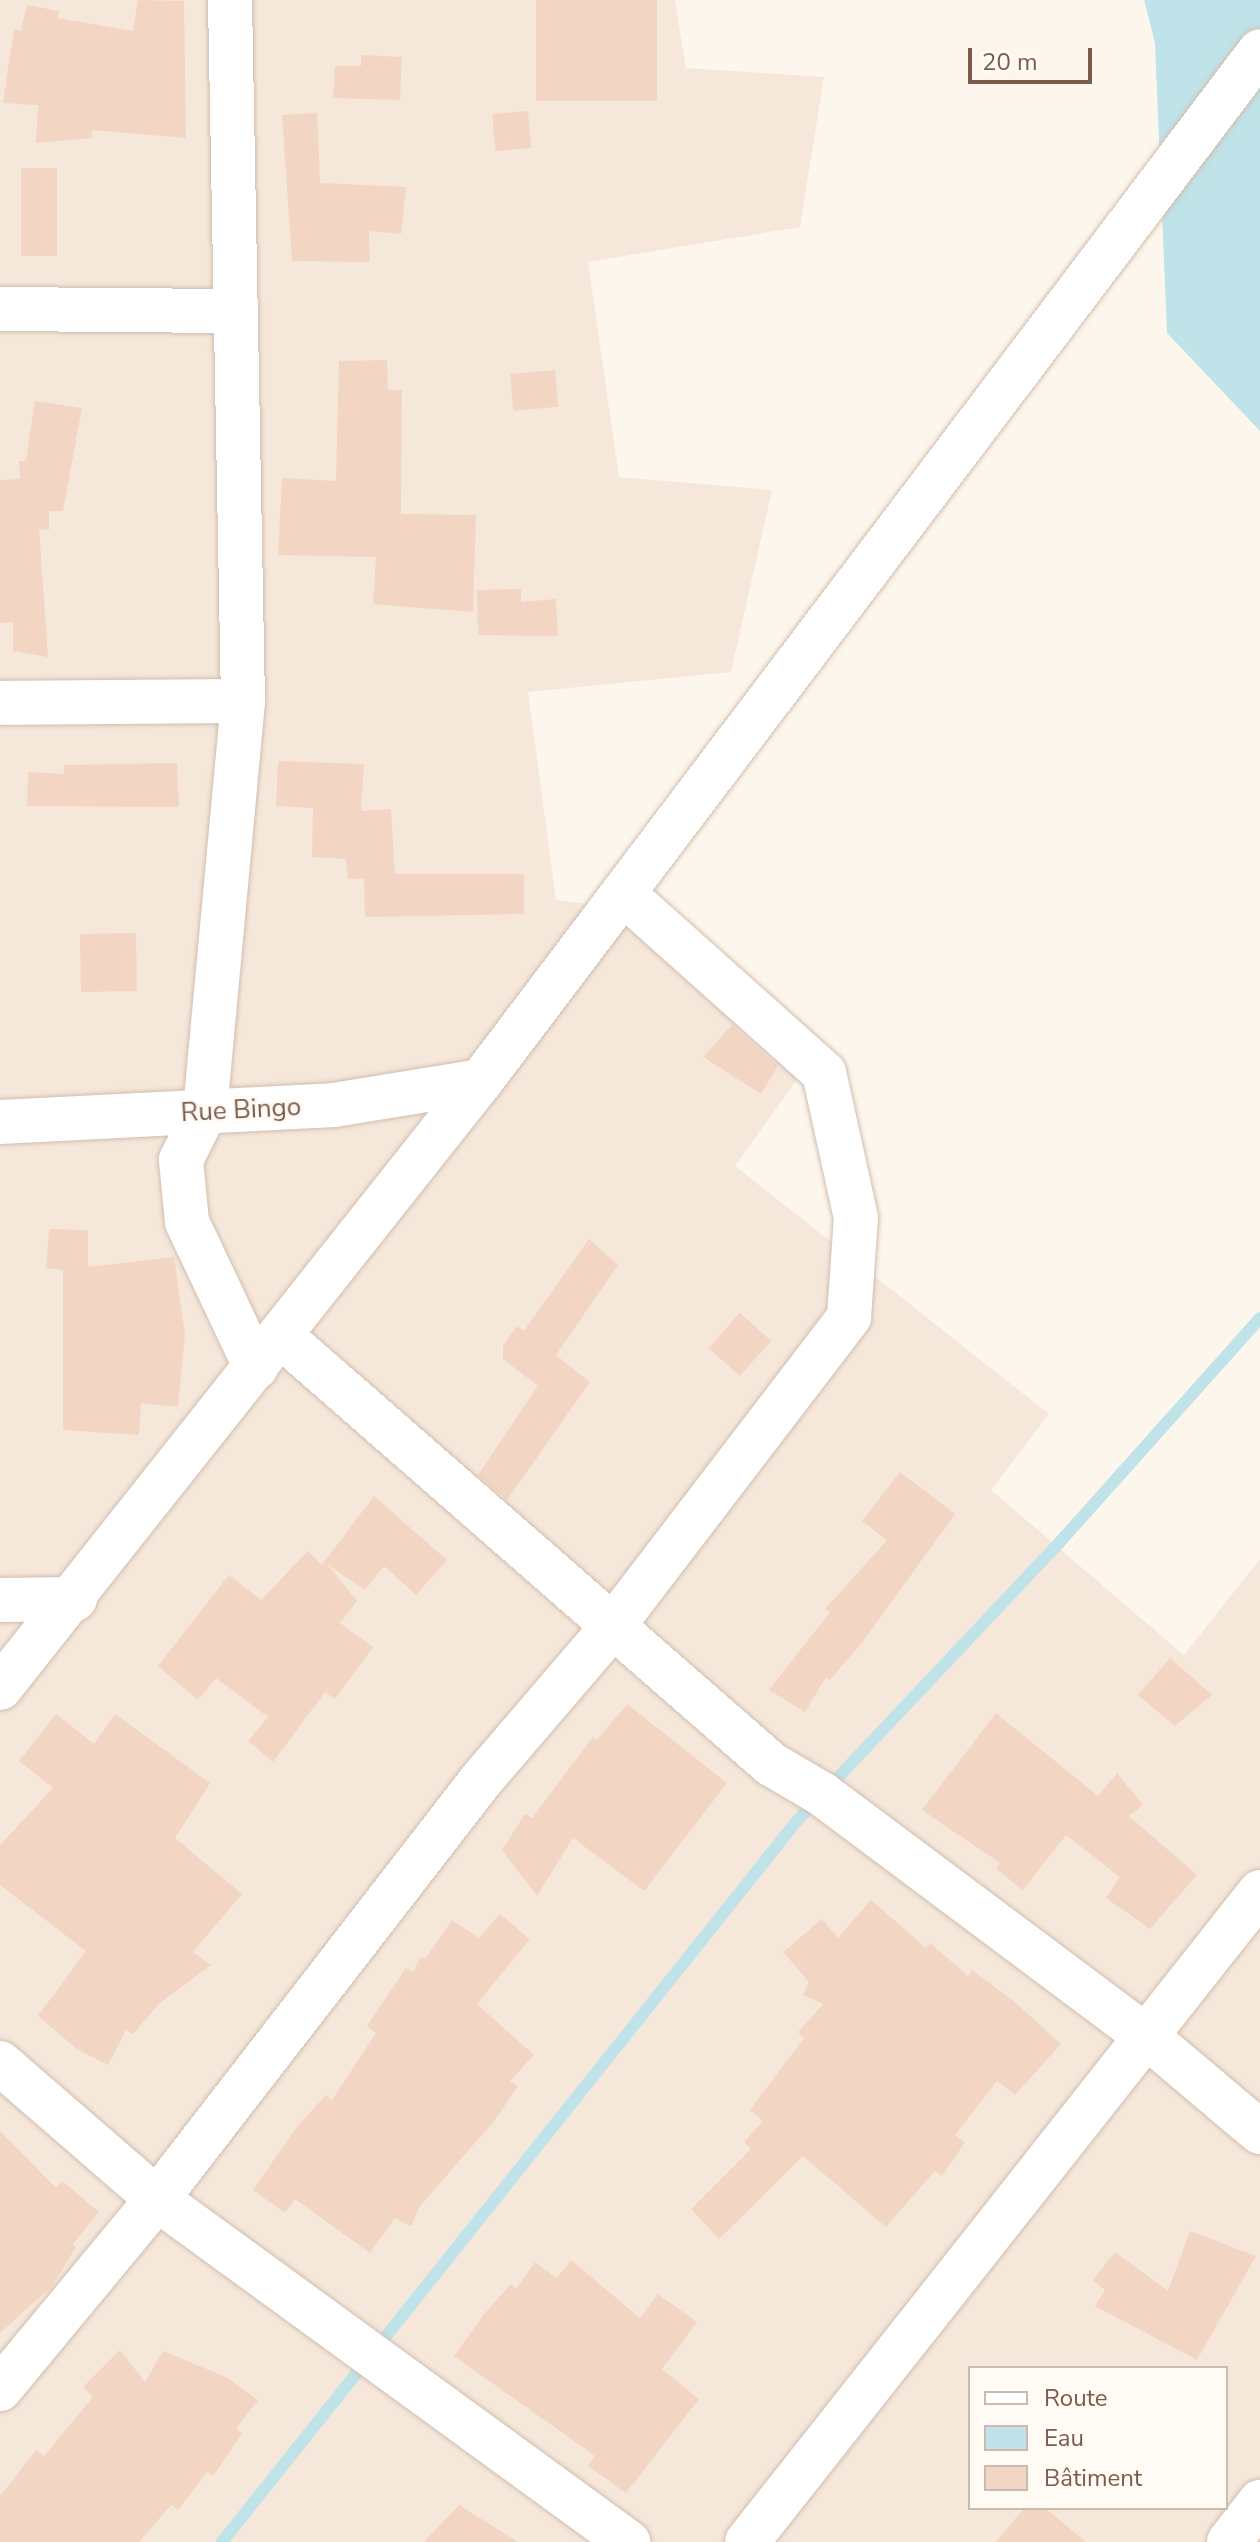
<!DOCTYPE html>
<html>
<head>
<meta charset="utf-8">
<style>
	body { margin:0 }
	#map { position:relative; width:1260px; height:2542px; overflow:hidden; background:#fdf6ec; font-family:"Nunito Sans",sans-serif }
	div>[style] { position:absolute }
	[style*='--x'] { left:calc(var(--x)*1px); top:calc(var(--y)*1px); width:calc(var(--w)*1px); rotate:calc(var(--a)*1deg) }
	.residential>* { inset:0; background:#f5e8da }
	.water>* { inset:0; background:#bfe3e8 }
	.stream>* { height:12px; margin:-6px; padding:0 6px; transform-origin:6px; border-radius:6px; background:#bfe3e8 }
	.building>* { inset:0; background:#f3d5c3; transform-origin:0 0 }
	.roads { filter:drop-shadow(0 0 2px #d1beb0) drop-shadow(0 0 2px #d1beb0) }
	.minor>* { height:44px; margin:-22px; padding:0 22px; transform-origin:22px; border-radius:22px; background:#fff }
	span { translate:-50% -50%; white-space:nowrap; text-align:center; line-height:1.15; -webkit-text-stroke:6px #fffaf3; paint-order:stroke }
	.street-label { font-size:26px; color:#7a5c4d }
	.legend { position:absolute; left:968px; top:2366px; width:260px; height:144px; box-sizing:border-box; background:#fffaf3; border:2px solid #cabbb1; margin:0; padding:10px 14px; list-style:none; font-size:24px; color:#7a5c4d }
	.legend li { display:flex; align-items:center; gap:16px; height:40px }
	.legend b { width:40px; border:2px solid #cabbb1 }
	.scale { position:absolute; left:968px; top:48px; width:124px; height:36px; box-sizing:border-box; border:4px solid #7a5c4d; border-top:0; padding-left:10px; font-size:24px; line-height:28px; white-space:nowrap; color:#7a5c4d; -webkit-text-stroke:6px #fffaf3; paint-order:stroke }
</style>
</head>
<body>
<div id="map">
	<div class="residential">
		<div style="clip-path:polygon(evenodd,0 0,675px 0,686px 68px,824px 77px,800px 227px,588px 262px,619px 477px,772px 490px,731px 672px,528px 692px,556px 900px,671px 915px,814px 1056px,735px 1166px,1049px 1414px,991px 1490px,1184px 1655px,1260px 1559px,1260px 2542px,0 2542px,0 0,970px 2368px,1226px 2368px,1226px 2508px,970px 2508px,970px 2368px)"></div>
	</div>
	<div class="water">
		<div style="clip-path:polygon(1144px 0,1260px 0,1260px 431px,1167px 333px,1155px 43px)"></div>
	</div>
	<div class="stream">
		<div style="--x:222;--y:2542;--w:921;--a:-51.44"></div>
		<div style="--x:796;--y:1822;--w:383;--a:-46.7"></div>
		<div style="--x:1059;--y:1543;--w:302;--a:-48.2"></div>
	</div>
	<div class="building">
		<div style="clip-path:polygon(138px 0,184px 1px,186px 138px,92px 130px,92px 138px,36px 143px,38px 105px,3px 103px,14px 29px,21px 31px,27px 5px,59px 11px,58px 18px,133px 31px)"></div>
		<div style="left:536px;top:0;width:121px;height:101px"></div>
		<div style="clip-path:polygon(361px 55px,402px 57px,400px 100px,333px 98px,335px 66px,361px 66px)"></div>
		<div style="left:528px;top:111px;width:37px;height:36px;rotate:85deg"></div>
		<div style="clip-path:polygon(317px 113px,320px 183px,406px 187px,401px 234px,369px 231px,370px 262px,292px 261px,282px 115px)"></div>
		<div style="left:21px;top:168px;width:36px;height:88px"></div>
		<div style="clip-path:polygon(387px 360px,388px 390px,402px 390px,401px 514px,476px 515px,473px 612px,373px 604px,376px 557px,278px 555px,282px 478px,336px 481px,339px 361px)"></div>
		<div style="left:555px;top:370px;width:37px;height:45px;rotate:85deg"></div>
		<div style="clip-path:polygon(35px 401px,82px 408px,63px 511px,49px 511px,49px 530px,39px 529px,48px 657px,13px 651px,13px 622px,0 623px,0 480px,20px 479px,19px 461px,26px 461px)"></div>
		<div style="clip-path:polygon(521px 589px,521px 602px,556px 599px,558px 636px,478px 635px,477px 590px)"></div>
		<div style="clip-path:polygon(278px 761px,364px 764px,361px 811px,391px 809px,395px 874px,524px 874px,524px 914px,365px 917px,364px 879px,348px 879px,346px 859px,312px 857px,313px 808px,276px 806px)"></div>
		<div style="clip-path:polygon(177px 763px,179px 807px,27px 806px,28px 772px,64px 774px,64px 765px)"></div>
		<div style="left:136px;top:933px;width:58px;height:56px;rotate:89deg"></div>
		<div style="clip-path:polygon(732px 1025px,778px 1066px,761px 1094px,703px 1057px)"></div>
		<div style="clip-path:polygon(49px 1229px,88px 1230px,88px 1267px,174px 1257px,185px 1334px,178px 1407px,141px 1403px,139px 1435px,63px 1430px,63px 1270px,46px 1268px)"></div>
		<div style="clip-path:polygon(589px 1239px,618px 1265px,556px 1355px,590px 1382px,507px 1500px,478px 1475px,538px 1386px,503px 1359px,503px 1346px,517px 1326px,524px 1331px)"></div>
		<div style="left:740px;top:1313px;width:42px;height:47px;rotate:42deg"></div>
		<div style="clip-path:polygon(900px 1472px,955px 1514px,864px 1640px,830px 1680px,826px 1677px,805px 1712px,769px 1690px,830px 1612px,825px 1609px,887px 1540px,862px 1521px)"></div>
		<div style="clip-path:polygon(374px 1496px,447px 1560px,416px 1595px,384px 1566px,365px 1590px,327px 1564px,357px 1601px,340px 1623px,373px 1647px,335px 1699px,325px 1692px,273px 1762px,248px 1741px,268px 1717px,216px 1678px,198px 1700px,158px 1666px,229px 1575px,261px 1600px,308px 1551px,322px 1565px)"></div>
		<div style="clip-path:polygon(1170px 1658px,1212px 1695px,1175px 1726px,1138px 1695px)"></div>
		<div style="clip-path:polygon(627px 1704px,727px 1783px,644px 1891px,573px 1838px,537px 1896px,502px 1850px,525px 1814px,532px 1818px,593px 1737px,597px 1740px)"></div>
		<div style="clip-path:polygon(996px 1713px,1098px 1796px,1117px 1773px,1143px 1805px,1129px 1816px,1197px 1875px,1150px 1929px,1106px 1898px,1120px 1877px,1066px 1835px,1023px 1890px,996px 1869px,1000px 1863px,922px 1810px)"></div>
		<div style="clip-path:polygon(56px 1714px,94px 1744px,115px 1714px,210px 1783px,175px 1838px,242px 1894px,193px 1952px,211px 1965px,160px 2003px,133px 2034px,126px 2030px,108px 2065px,77px 2049px,38px 2016px,86px 1951px,0 1885px,0 1845px,53px 1788px,19px 1761px)"></div>
		<div style="clip-path:polygon(871px 1900px,926px 1948px,930px 1943px,968px 1976px,972px 1970px,1015px 2002px,1061px 2044px,1015px 2095px,997px 2081px,955px 2135px,965px 2142px,942px 2176px,935px 2171px,886px 2227px,803px 2156px,719px 2239px,691px 2209px,751px 2149px,744px 2142px,763px 2121px,750px 2110px,804px 2038px,798px 2032px,823px 2004px,803px 1995px,809px 1982px,783px 1952px,822px 1919px,838px 1938px)"></div>
		<div style="clip-path:polygon(500px 1914px,530px 1939px,477px 2004px,534px 2055px,510px 2081px,518px 2086px,495px 2120px,420px 2206px,411px 2226px,395px 2218px,370px 2253px,295px 2199px,285px 2213px,253px 2190px,296px 2128px,326px 2095px,332px 2100px,376px 2033px,367px 2026px,406px 1968px,413px 1972px,421px 1957px,425px 1959px,452px 1920px,479px 1938px)"></div>
		<div style="clip-path:polygon(0 2131px,56px 2188px,62px 2181px,99px 2212px,73px 2244px,76px 2247px,52px 2286px,0 2333px)"></div>
		<div style="clip-path:polygon(1190px 2231px,1256px 2256px,1197px 2360px,1095px 2306px,1105px 2290px,1093px 2280px,1115px 2252px,1168px 2291px)"></div>
		<div style="clip-path:polygon(571px 2260px,640px 2318px,658px 2294px,697px 2322px,662px 2369px,699px 2399px,626px 2493px,588px 2466px,595px 2456px,454px 2356px,484px 2314px,511px 2284px,516px 2289px,535px 2262px,557px 2278px)"></div>
		<div style="clip-path:polygon(120px 2350px,145px 2382px,163px 2351px,226px 2377px,258px 2400px,236px 2429px,242px 2434px,213px 2476px,207px 2472px,178px 2510px,171px 2505px,139px 2542px,0 2542px,0 2496px,36px 2450px,44px 2456px,93px 2397px,83px 2387px)"></div>
		<div style="clip-path:polygon(459px 2505px,518px 2542px,424px 2542px)"></div>
		<div style="clip-path:polygon(1024px 2508px,1045px 2508px,1086px 2542px,996px 2542px)"></div>
	</div>
	<div class="roads">
		<div class="minor">
			<div style="--x:230;--y:0;--w:701;--a:88.94"></div>
			<div style="--x:243;--y:701;--w:413;--a:95.3"></div>
			<div style="--x:205;--y:1112;--w:54;--a:116.6"></div>
			<div style="--x:181;--y:1160;--w:62;--a:84.5"></div>
			<div style="--x:187;--y:1222;--w:161;--a:64.7"></div>
			<div style="--x:0;--y:309;--w:236;--a:0.5"></div>
			<div style="--x:0;--y:703;--w:243;--a:-0.5"></div>
			<div style="--x:0;--y:1122;--w:334;--a:-2.9"></div>
			<div style="--x:334;--y:1105;--w:149;--a:-9.3"></div>
			<div style="--x:281;--y:1336;--w:651;--a:41.14"></div>
			<div style="--x:771;--y:1764;--w:59;--a:30.5"></div>
			<div style="--x:822;--y:1794;--w:404;--a:36.8"></div>
			<div style="--x:1146;--y:2036;--w:149;--a:40.1"></div>
			<div style="--x:0;--y:1600;--w:75;--a:-0.8"></div>
			<div style="--x:0;--y:1688;--w:774;--a:-51.61"></div>
			<div style="--x:481;--y:1081;--w:1291;--a:-52.9"></div>
			<div style="--x:0;--y:2063;--w:208;--a:40.9"></div>
			<div style="--x:157;--y:2199;--w:583;--a:36.06"></div>
			<div style="--x:0;--y:2389;--w:246;--a:-50.4"></div>
			<div style="--x:157;--y:2199;--w:531;--a:-52.27"></div>
			<div style="--x:482;--y:1779;--w:201;--a:-49.4"></div>
			<div style="--x:613;--y:1626;--w:389;--a:-52.6"></div>
			<div style="--x:849;--y:1317;--w:99;--a:-86"></div>
			<div style="--x:856;--y:1218;--w:148;--a:-102.4"></div>
			<div style="--x:824;--y:1073;--w:270;--a:-138.2"></div>
			<div style="--x:747;--y:2542;--w:828;--a:-51.72"></div>
			<div style="--x:1229;--y:2542;--w:51;--a:-52.2"></div>
		</div>
	</div>
	<div class="street-label">
		<span style="left:241px;top:1110px;rotate:-3deg">Rue Bingo</span>
	</div>
	<ul class="legend">
	<li><b style="height:10px;background:#fff"></b>Route</li>
	<li><b style="height:22px;background:#bfe3e8"></b>Eau</li>
	<li><b style="height:22px;background:#f3d5c3"></b>Bâtiment</li>
	</ul>
	<div class="scale">20 m</div>
</div>
</body>
</html>
